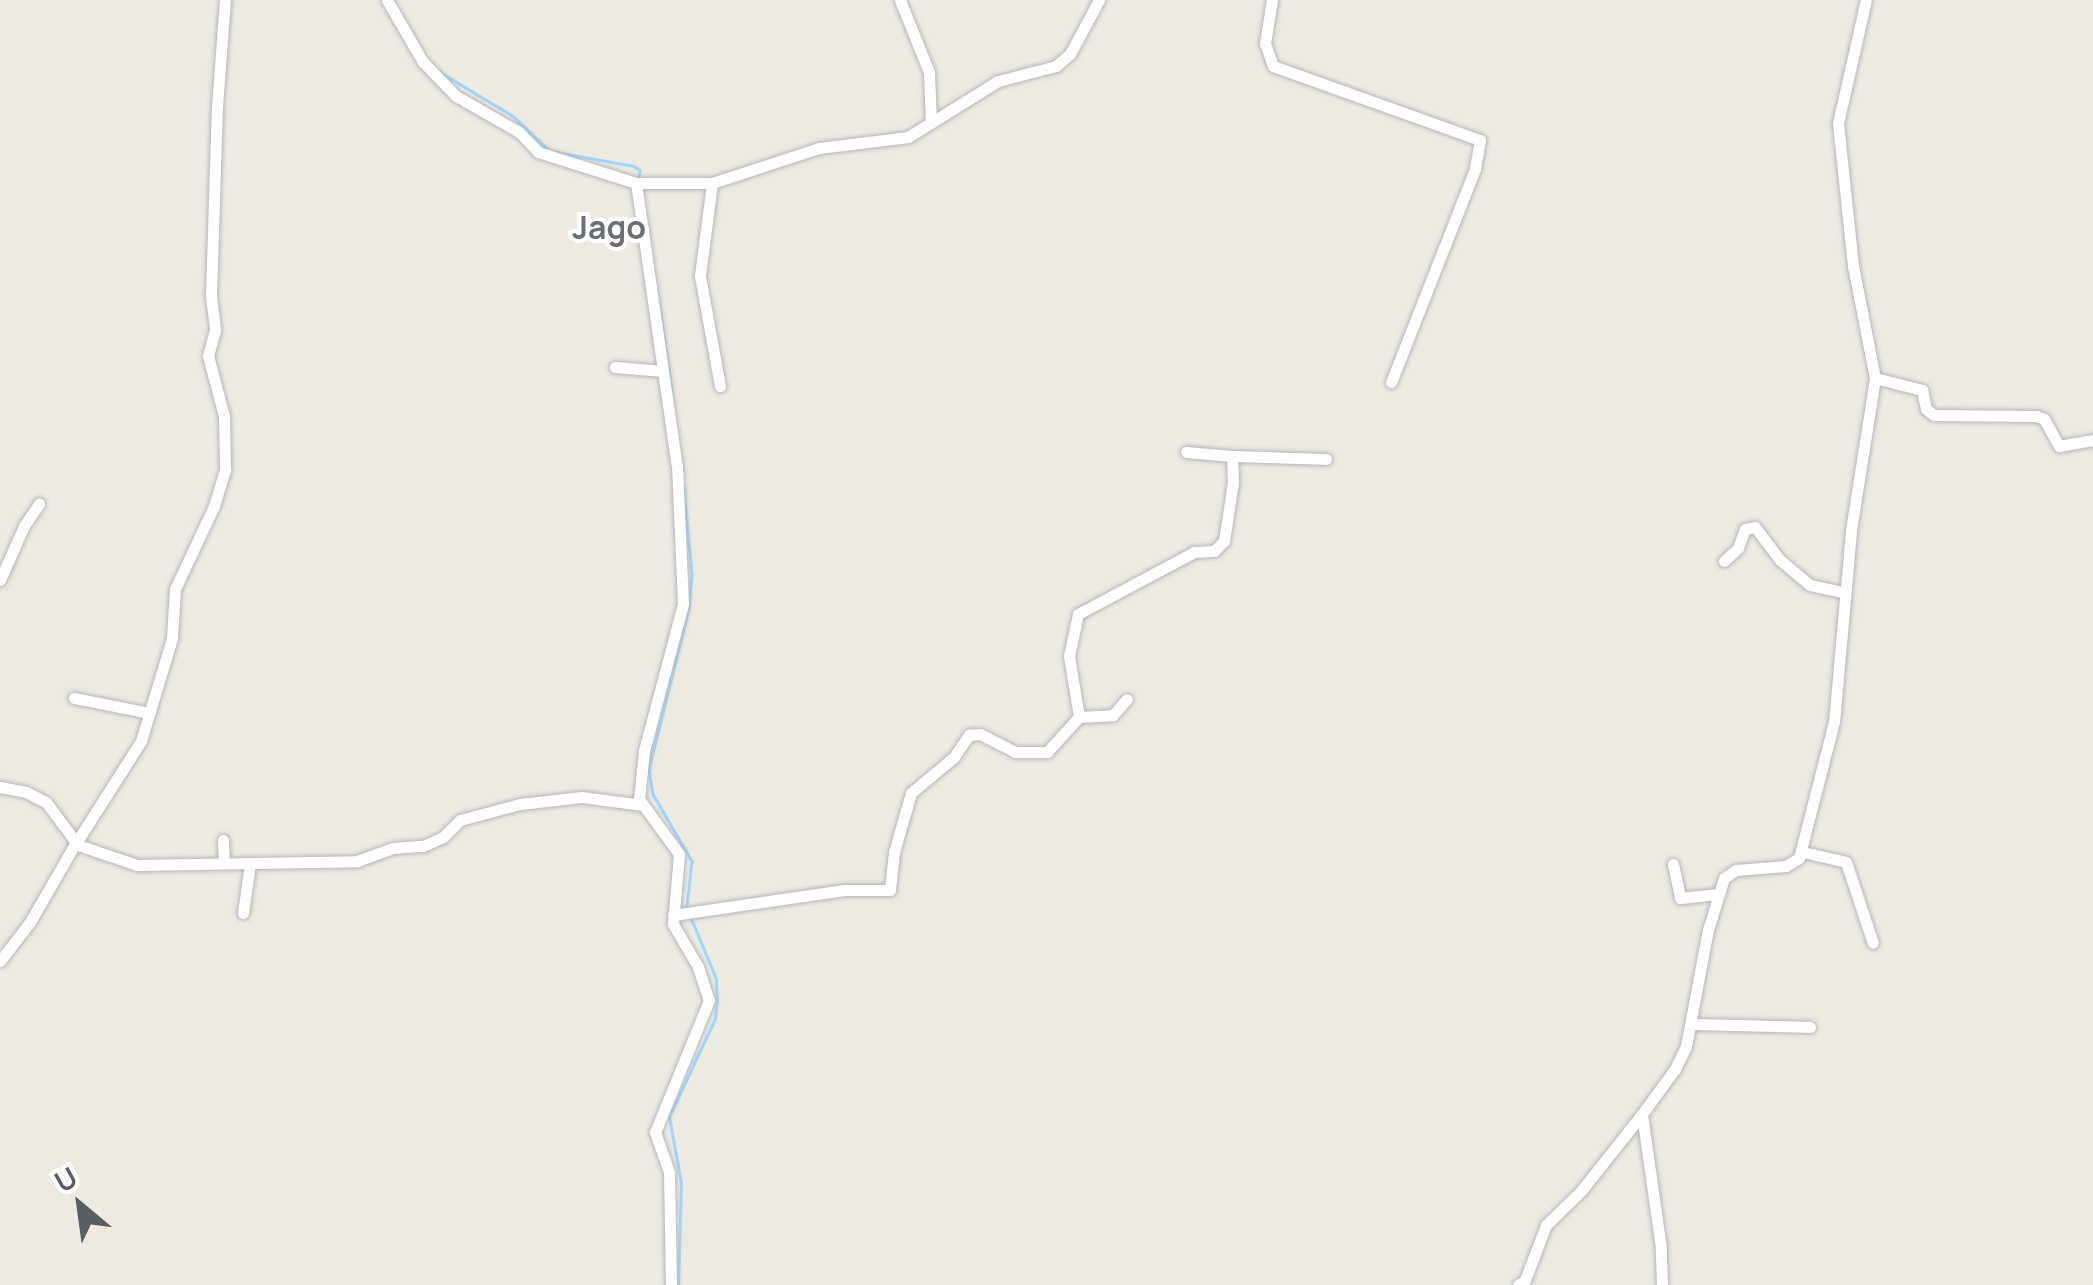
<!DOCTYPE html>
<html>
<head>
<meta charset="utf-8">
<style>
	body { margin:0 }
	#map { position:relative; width:2093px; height:1285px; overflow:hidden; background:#edeae1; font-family:Manrope,sans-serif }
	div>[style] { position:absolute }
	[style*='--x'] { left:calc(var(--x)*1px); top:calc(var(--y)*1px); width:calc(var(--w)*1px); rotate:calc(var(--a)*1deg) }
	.stream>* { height:2.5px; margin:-1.25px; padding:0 1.25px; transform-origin:1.25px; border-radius:1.25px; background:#9fd5ff }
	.roads { filter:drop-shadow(0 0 2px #b4b7bc) drop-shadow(0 0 2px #b4b7bc) }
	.minor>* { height:11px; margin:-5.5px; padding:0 5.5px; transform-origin:5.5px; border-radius:5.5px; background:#fff }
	span { translate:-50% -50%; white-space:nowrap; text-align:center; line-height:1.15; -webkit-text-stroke:8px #fff; paint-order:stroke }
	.quarter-label { font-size:32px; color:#6b6f74; font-weight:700 }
	.north { position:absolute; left:30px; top:1155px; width:100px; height:100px; -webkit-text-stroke:8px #fff; paint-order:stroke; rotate:331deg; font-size:28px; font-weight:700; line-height:40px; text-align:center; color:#5a5d62 }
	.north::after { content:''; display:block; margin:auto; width:35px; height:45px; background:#5a5d62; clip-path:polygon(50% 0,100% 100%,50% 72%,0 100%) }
</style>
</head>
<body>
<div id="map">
	<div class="stream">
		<div style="--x:440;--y:72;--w:85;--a:31.1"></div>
		<div style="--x:513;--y:116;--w:51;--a:43.4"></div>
		<div style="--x:550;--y:151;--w:85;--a:10.1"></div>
		<div style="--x:634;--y:166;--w:7;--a:34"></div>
		<div style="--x:640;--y:170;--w:8;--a:97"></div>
		<div style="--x:657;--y:289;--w:102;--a:81.6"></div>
		<div style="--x:684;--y:488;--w:87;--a:84.7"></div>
		<div style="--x:692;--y:575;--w:34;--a:95"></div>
		<div style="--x:689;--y:609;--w:165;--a:104"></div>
		<div style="--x:649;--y:769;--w:25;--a:81"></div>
		<div style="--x:653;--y:794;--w:78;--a:59.8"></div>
		<div style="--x:692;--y:861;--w:46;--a:96.2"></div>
		<div style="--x:678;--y:1285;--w:102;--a:-88.3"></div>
		<div style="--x:681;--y:1183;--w:67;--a:-100.3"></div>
		<div style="--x:669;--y:1117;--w:108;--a:-64.9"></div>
		<div style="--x:715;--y:1019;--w:18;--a:-84"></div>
		<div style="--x:717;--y:1001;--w:22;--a:-93"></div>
		<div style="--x:716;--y:979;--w:65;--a:-112.6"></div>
	</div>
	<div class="roads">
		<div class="minor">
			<div style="--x:387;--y:0;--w:72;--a:59.9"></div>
			<div style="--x:423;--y:62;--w:47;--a:45.9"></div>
			<div style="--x:456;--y:96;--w:73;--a:29.7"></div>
			<div style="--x:519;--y:132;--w:28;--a:46"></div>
			<div style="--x:538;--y:152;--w:103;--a:17.6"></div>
			<div style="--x:636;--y:183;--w:286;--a:81.8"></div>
			<div style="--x:677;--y:466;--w:138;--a:87.5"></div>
			<div style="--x:683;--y:604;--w:152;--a:104.9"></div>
			<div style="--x:644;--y:751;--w:48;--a:95.9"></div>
			<div style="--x:639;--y:799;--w:68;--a:54"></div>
			<div style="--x:679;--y:854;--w:70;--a:94.9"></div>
			<div style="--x:673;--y:924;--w:50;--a:59.8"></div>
			<div style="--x:698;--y:967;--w:35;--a:72"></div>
			<div style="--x:709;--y:1000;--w:143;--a:112.2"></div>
			<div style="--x:655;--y:1132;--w:42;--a:70.7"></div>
			<div style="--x:669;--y:1172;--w:113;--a:89"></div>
			<div style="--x:900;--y:0;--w:78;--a:68.1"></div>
			<div style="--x:929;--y:72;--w:51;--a:87.8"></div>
			<div style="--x:1272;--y:0;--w:44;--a:99.2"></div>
			<div style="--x:1265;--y:43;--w:24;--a:71"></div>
			<div style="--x:1273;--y:66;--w:220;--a:19.7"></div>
			<div style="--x:1480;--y:140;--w:29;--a:100"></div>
			<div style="--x:1475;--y:169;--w:229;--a:111.5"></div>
			<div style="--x:636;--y:183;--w:76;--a:0"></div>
			<div style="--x:712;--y:183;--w:113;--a:-18.1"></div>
			<div style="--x:819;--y:148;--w:90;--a:-7"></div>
			<div style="--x:908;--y:137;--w:106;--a:-31.9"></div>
			<div style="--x:998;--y:81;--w:60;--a:-14.5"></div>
			<div style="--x:1056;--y:66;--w:18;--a:-41"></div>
			<div style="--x:1070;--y:54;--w:61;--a:-61.8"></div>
			<div style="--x:712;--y:183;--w:94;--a:97.4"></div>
			<div style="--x:700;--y:276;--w:112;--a:79.7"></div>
			<div style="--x:615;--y:367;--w:48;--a:4.8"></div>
			<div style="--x:1875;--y:378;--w:49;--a:14.3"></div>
			<div style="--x:1922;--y:390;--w:19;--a:78"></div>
			<div style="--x:1926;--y:409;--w:10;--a:37"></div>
			<div style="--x:1934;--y:415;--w:102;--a:0.6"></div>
			<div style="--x:2036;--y:416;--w:9;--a:21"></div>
			<div style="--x:2044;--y:419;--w:31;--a:61"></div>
			<div style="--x:2059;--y:446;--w:35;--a:-10"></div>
			<div style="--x:1232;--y:456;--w:94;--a:1.8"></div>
			<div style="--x:1724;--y:561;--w:19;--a:-43"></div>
			<div style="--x:1738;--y:548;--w:20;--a:-70"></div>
			<div style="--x:1745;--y:529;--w:10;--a:-11"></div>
			<div style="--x:1755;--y:527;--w:41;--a:52.9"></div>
			<div style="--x:1780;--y:560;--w:39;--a:40"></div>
			<div style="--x:1810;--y:585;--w:35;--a:12"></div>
			<div style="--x:0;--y:580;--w:59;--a:-66"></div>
			<div style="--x:24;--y:526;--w:27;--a:-56"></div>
			<div style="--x:74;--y:698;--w:77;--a:11.2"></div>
			<div style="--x:1079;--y:717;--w:62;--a:-99.3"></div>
			<div style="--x:1069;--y:656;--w:43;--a:-77.9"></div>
			<div style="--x:1078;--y:614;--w:132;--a:-28.1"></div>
			<div style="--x:1194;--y:552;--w:20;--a:-3"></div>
			<div style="--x:1214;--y:551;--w:14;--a:-45"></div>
			<div style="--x:1224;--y:541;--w:60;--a:-81.3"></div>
			<div style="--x:1233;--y:482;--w:26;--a:-92"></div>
			<div style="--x:1232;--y:456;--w:46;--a:-175"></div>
			<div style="--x:0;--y:787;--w:26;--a:11"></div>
			<div style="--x:26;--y:792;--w:22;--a:27"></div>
			<div style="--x:46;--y:802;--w:49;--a:53.4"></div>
			<div style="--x:223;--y:840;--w:23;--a:88"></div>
			<div style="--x:76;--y:843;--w:121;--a:-57.5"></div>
			<div style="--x:141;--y:741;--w:108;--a:-73.2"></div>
			<div style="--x:172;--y:638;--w:49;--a:-86.5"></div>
			<div style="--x:175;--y:589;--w:92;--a:-64.8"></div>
			<div style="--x:214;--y:506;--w:39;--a:-73"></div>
			<div style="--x:225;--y:469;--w:53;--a:-91.1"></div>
			<div style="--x:224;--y:416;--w:62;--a:-104.9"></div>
			<div style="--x:208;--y:356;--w:28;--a:-75"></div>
			<div style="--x:215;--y:329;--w:34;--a:-97"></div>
			<div style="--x:211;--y:295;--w:189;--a:-88.2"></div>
			<div style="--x:217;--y:106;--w:106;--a:-85.7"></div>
			<div style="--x:1803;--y:852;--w:44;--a:13.1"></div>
			<div style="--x:1846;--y:862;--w:85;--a:71.6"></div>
			<div style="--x:1673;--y:864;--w:35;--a:78"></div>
			<div style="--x:1680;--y:898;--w:38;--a:-6"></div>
			<div style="--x:243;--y:913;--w:49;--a:-81.9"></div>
			<div style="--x:673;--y:915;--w:173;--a:-8.3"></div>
			<div style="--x:844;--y:890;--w:46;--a:0"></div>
			<div style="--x:890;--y:890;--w:38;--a:-84"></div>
			<div style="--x:894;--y:852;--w:61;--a:-73.9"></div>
			<div style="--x:911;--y:793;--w:56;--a:-39.9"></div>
			<div style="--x:954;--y:757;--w:27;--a:-56"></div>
			<div style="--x:969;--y:735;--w:11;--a:-5"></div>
			<div style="--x:980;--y:734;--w:39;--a:27"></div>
			<div style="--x:1015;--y:752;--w:32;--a:0"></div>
			<div style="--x:1047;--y:752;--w:47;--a:-47.6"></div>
			<div style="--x:1079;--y:717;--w:34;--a:-3"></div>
			<div style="--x:1113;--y:715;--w:21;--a:-49"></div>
			<div style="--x:0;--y:961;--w:49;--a:-52.4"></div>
			<div style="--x:30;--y:922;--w:90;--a:-60"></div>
			<div style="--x:75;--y:844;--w:65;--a:18.7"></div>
			<div style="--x:137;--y:865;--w:220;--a:-1"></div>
			<div style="--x:357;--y:861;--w:37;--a:-20"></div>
			<div style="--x:392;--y:848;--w:31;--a:-4"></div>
			<div style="--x:423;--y:846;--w:22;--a:-24"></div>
			<div style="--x:443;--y:837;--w:24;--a:-45"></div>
			<div style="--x:460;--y:820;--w:62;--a:-14.9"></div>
			<div style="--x:520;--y:804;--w:62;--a:-6.4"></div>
			<div style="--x:582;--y:797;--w:61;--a:7.6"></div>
			<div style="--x:1691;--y:1024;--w:119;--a:1.4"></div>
			<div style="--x:1518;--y:1285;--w:9;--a:-36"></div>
			<div style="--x:1525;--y:1280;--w:59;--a:-69.1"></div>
			<div style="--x:1546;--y:1225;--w:49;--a:-44.2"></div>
			<div style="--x:1581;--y:1191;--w:98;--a:-51.6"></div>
			<div style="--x:1662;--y:1285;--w:37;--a:-92"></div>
			<div style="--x:1661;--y:1248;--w:135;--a:-98.1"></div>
			<div style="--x:1642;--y:1114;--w:56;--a:-53.7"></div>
			<div style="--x:1675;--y:1069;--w:25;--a:-64"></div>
			<div style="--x:1686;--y:1046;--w:118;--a:-79.3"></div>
			<div style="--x:1708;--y:930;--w:54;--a:-72.9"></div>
			<div style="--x:1724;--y:878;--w:14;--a:-34"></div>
			<div style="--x:1736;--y:870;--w:50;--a:-4.6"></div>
			<div style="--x:1786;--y:866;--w:15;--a:-32"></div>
			<div style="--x:1799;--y:858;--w:140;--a:-75.6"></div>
			<div style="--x:1834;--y:722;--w:193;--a:-84.9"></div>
			<div style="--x:1851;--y:530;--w:154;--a:-81"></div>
			<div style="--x:1875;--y:378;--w:114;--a:-101.1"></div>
			<div style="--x:1853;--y:266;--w:144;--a:-96"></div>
			<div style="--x:1838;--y:123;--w:126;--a:-77.2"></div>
		</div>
	</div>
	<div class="quarter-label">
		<span style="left:609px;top:227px">Jago</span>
	</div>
	<div class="north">U</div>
</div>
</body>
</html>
